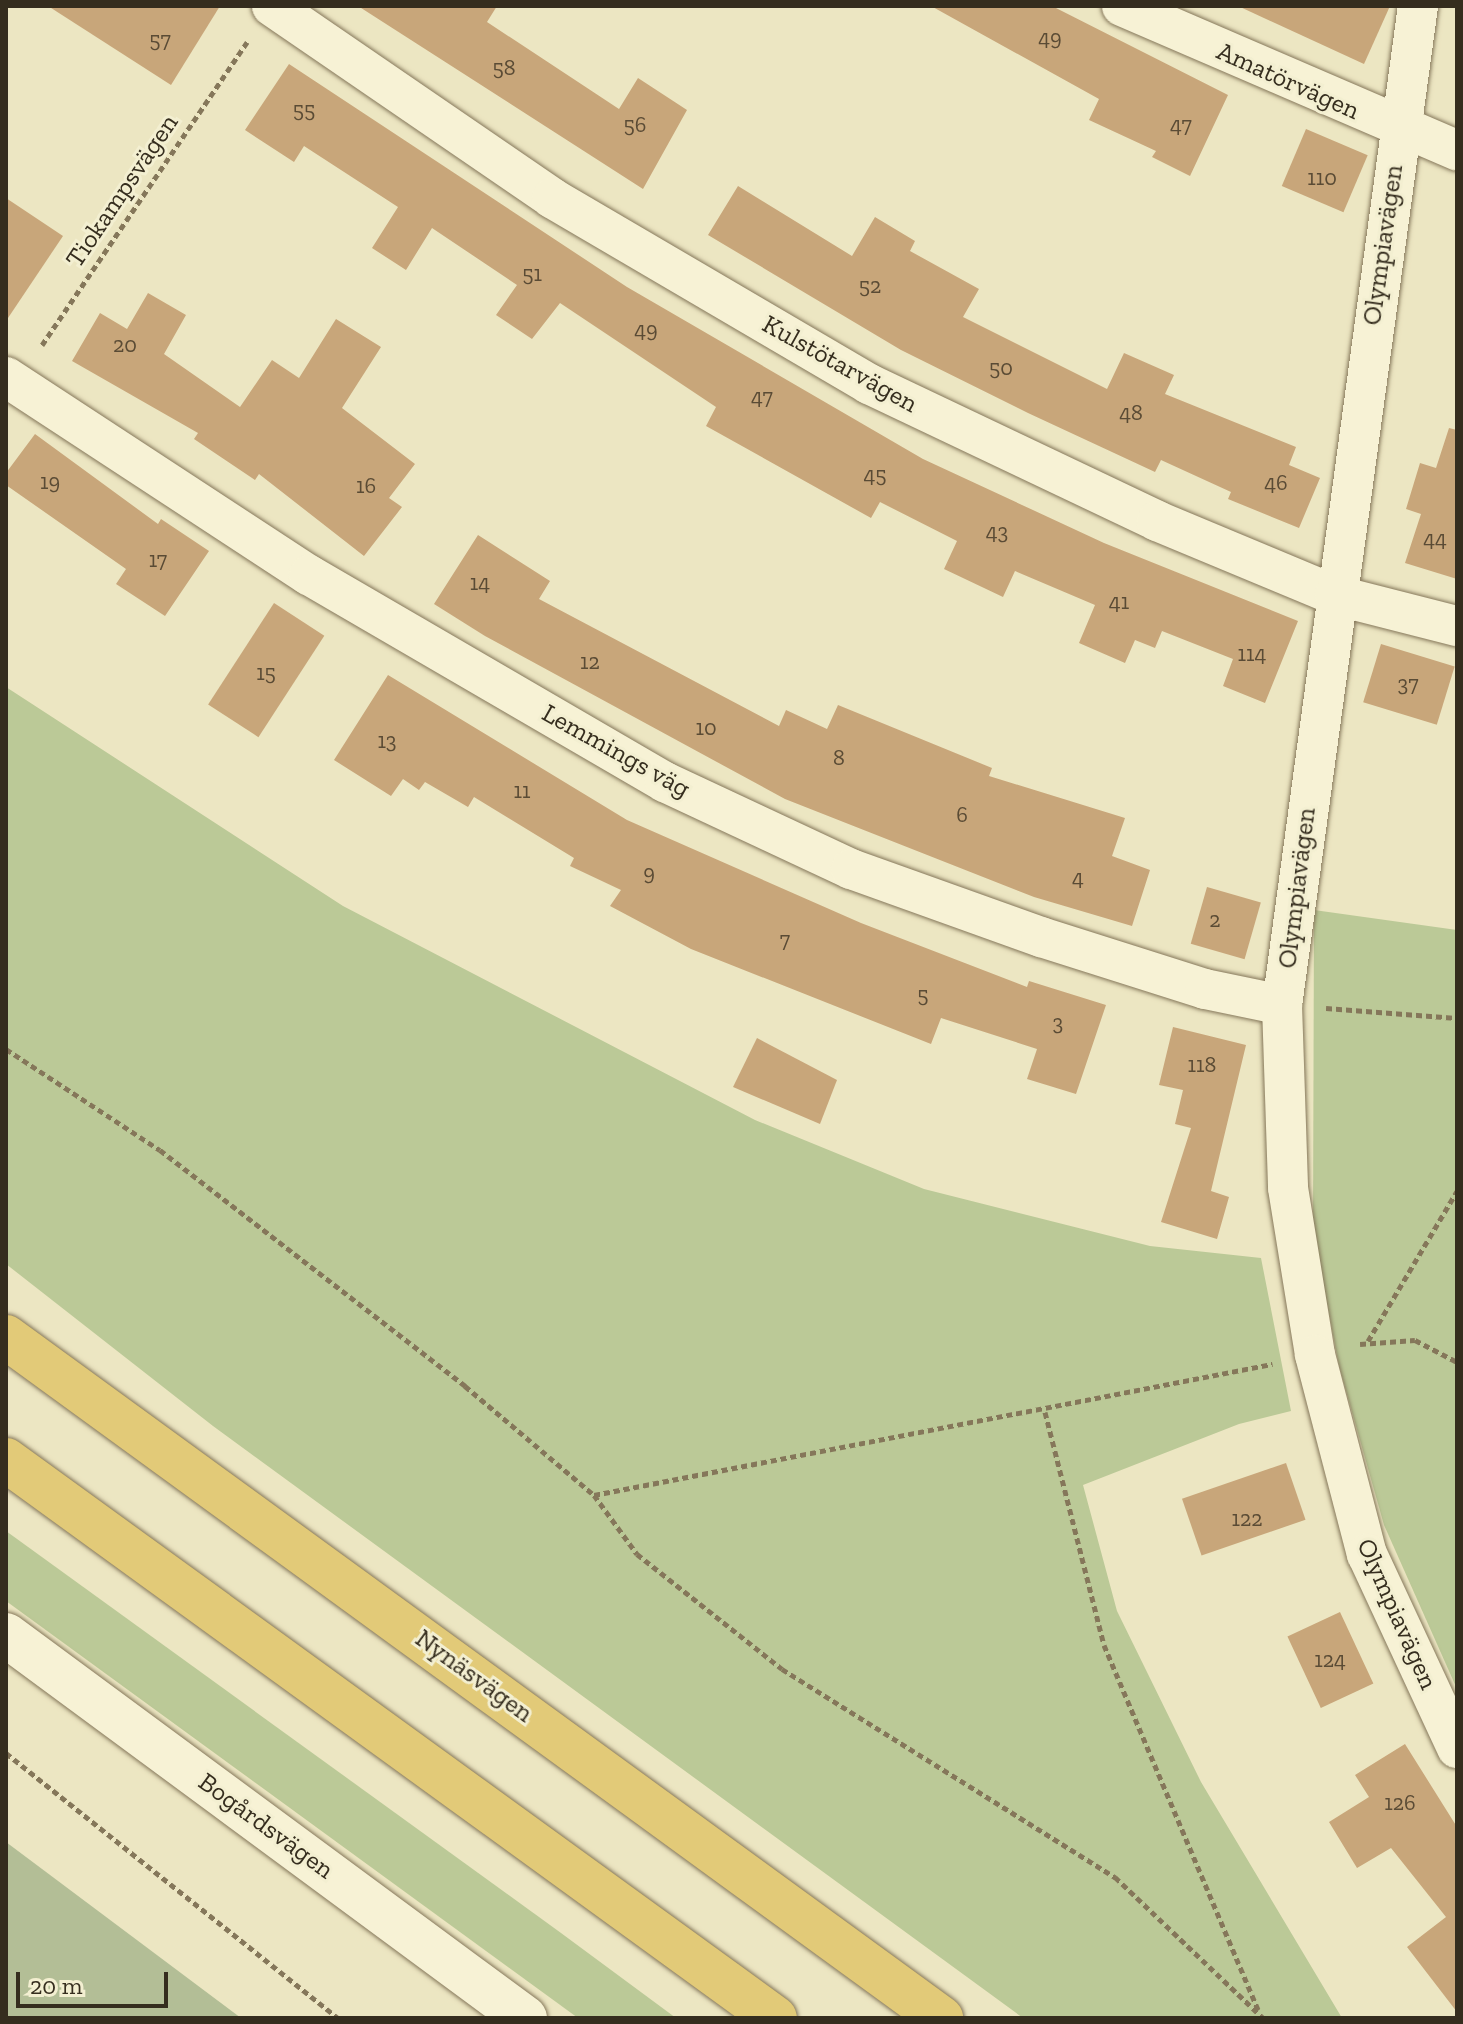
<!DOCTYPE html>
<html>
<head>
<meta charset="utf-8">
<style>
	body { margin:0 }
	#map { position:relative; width:1463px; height:2024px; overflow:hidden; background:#ece6c2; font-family:"Zilla Slab",serif }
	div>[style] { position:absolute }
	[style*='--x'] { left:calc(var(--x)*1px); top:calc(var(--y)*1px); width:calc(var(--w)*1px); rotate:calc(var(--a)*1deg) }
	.green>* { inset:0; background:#bbc997 }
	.cemetery>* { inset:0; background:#b3be96 }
	.building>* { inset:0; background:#c8a67a; transform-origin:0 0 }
	.path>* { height:5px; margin-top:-2.5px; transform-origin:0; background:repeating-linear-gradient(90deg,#85775a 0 6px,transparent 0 10px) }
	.roads { filter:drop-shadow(0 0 2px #85775a) drop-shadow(0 0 2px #85775a) }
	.minor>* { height:40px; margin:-20px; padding:0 20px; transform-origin:20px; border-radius:20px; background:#f7f2d5 }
	.tertiary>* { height:44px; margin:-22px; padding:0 22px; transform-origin:22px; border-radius:22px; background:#f7f2d5 }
	.trunk>* { height:44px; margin:-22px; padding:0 22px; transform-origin:22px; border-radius:22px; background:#e2ca78 }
	span { translate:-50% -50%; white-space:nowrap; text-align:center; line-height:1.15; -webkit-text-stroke:6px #f3efd1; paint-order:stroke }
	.number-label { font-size:22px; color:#5a4b35 }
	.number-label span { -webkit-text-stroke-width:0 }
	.street-label { font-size:26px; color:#352d1e }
	.frame { position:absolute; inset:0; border:8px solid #352d1e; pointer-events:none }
	.scale { position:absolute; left:16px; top:1972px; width:152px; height:36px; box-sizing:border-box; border:4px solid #352d1e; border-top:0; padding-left:10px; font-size:24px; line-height:28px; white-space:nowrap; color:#352d1e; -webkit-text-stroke:6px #f3efd1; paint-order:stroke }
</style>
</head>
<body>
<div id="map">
	<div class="green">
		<div style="clip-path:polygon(6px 687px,343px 906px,755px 1120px,924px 1189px,1150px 1246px,1261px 1258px,1291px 1411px,1239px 1424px,1083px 1485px,1117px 1611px,1201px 1782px,1342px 2018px,1023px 2018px,213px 1426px,6px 1264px)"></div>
		<div style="clip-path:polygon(1314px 910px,1457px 930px,1457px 1689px,1384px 1525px,1339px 1366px,1313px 1231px)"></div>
		<div style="clip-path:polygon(6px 1531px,561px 1933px,676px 2018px,578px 2018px,6px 1601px)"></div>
	</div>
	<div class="cemetery">
		<div style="clip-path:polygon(6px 1842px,241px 2018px,6px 2018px)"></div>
	</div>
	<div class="building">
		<div style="clip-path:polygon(48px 6px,220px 6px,171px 85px)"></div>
		<div style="clip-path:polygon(358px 6px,497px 6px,487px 22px,619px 109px,638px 78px,687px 110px,643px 189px)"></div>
		<div style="clip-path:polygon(931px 6px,1052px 6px,1228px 95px,1190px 176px,1152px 157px,1156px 151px,1089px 120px,1099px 99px)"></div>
		<div style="clip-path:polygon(1238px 6px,1390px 6px,1364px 64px)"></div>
		<div style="clip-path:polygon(289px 64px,627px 287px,923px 459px,1104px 543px,1298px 621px,1265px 703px,1223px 686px,1233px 659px,1162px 631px,1155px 648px,1135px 640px,1125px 663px,1079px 643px,1095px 605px,1015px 571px,1003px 597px,944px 569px,957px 541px,880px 502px,871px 518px,706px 426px,716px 407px,560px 303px,532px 339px,496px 315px,517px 285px,432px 228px,406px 270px,372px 248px,398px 207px,304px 146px,294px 162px,245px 130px)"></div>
		<div style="left:1306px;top:129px;width:67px;height:62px;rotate:23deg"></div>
		<div style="clip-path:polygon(738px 186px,852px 256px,875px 217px,915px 241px,910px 251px,979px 289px,963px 317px,1107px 389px,1124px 353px,1174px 375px,1165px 394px,1296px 447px,1289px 465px,1320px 478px,1299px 528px,1228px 499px,1231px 492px,1161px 460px,1155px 472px,1028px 413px,901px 350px,708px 235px)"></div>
		<div style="clip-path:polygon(6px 198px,63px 236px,6px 321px)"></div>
		<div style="clip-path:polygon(148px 293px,186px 315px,164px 354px,240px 407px,272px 360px,299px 378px,336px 319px,381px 347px,342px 408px,415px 464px,389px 498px,402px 507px,364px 556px,259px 474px,255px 480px,194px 439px,198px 433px,72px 361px,100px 313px,127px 329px)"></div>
		<div style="clip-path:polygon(1449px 428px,1457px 430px,1457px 579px,1405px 563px,1421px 514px,1406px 509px,1420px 463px,1436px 468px)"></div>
		<div style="clip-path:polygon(35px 434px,158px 524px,161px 519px,209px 551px,165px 616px,116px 584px,126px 569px,6px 485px,6px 473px)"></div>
		<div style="clip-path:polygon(478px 535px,550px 581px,539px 599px,779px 726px,786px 710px,827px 729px,838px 705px,992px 768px,989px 776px,1125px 818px,1112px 856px,1150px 870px,1132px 926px,1034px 897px,785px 799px,485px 636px,434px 604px)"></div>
		<div style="left:274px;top:603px;width:60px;height:121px;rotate:33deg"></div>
		<div style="left:1381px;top:644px;width:77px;height:61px;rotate:17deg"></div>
		<div style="clip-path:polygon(388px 675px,627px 820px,861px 923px,1027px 987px,1029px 981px,1106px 1005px,1076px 1094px,1027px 1079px,1037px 1049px,941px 1018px,931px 1044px,691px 949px,610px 906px,621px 890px,570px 866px,574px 858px,474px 797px,468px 807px,425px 782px,419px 790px,403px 779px,391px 796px,334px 760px)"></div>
		<div style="left:1207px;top:887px;width:56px;height:59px;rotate:16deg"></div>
		<div style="clip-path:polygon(1173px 1027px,1246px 1045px,1211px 1191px,1229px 1197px,1217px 1239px,1161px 1222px,1191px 1128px,1175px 1124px,1183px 1090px,1159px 1085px)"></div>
		<div style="clip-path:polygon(757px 1038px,837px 1080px,820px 1124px,733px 1087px)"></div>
		<div style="left:1286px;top:1463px;width:60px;height:110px;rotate:71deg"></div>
		<div style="left:1340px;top:1612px;width:79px;height:58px;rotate:65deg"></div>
		<div style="clip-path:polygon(1405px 1744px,1457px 1827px,1457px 2012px,1407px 1947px,1446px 1917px,1391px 1848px,1357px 1868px,1329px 1822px,1369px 1797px,1355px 1775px)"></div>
	</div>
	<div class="path">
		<div style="--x:42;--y:345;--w:366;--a:-55.9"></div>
		<div style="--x:1326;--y:1008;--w:131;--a:4.4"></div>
		<div style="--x:6;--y:1049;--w:184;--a:33.3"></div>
		<div style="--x:160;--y:1150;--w:386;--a:37.7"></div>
		<div style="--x:465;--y:1386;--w:169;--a:40.2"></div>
		<div style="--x:594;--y:1495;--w:73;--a:53.9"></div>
		<div style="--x:637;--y:1554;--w:185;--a:38.4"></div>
		<div style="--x:782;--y:1669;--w:393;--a:32"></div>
		<div style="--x:1115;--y:1877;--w:204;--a:43.6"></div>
		<div style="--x:1368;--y:1341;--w:174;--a:-59.3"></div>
		<div style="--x:1360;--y:1344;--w:55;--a:-4.2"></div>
		<div style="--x:1415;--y:1340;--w:47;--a:27.6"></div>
		<div style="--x:1045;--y:1412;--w:240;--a:75.8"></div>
		<div style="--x:1104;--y:1645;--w:396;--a:67.1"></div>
		<div style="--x:594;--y:1495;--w:691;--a:-10.94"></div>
		<div style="--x:6;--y:1753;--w:425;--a:38.6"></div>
	</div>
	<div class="roads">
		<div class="minor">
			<div style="--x:272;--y:6;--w:340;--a:34.4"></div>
			<div style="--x:552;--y:198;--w:368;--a:30.4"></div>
			<div style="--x:869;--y:384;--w:319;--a:25.4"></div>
			<div style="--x:1157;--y:521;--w:193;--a:22.6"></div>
			<div style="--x:1335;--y:595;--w:126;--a:14.3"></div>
			<div style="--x:1122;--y:6;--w:365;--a:23.3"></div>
			<div style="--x:1418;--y:6;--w:1008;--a:97.75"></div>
			<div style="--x:1282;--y:1005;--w:183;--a:88.1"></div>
			<div style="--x:1288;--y:1188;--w:169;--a:80.8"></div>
			<div style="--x:1315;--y:1355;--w:206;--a:75.4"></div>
			<div style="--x:1367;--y:1554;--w:214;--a:65.1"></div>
			<div style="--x:6;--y:377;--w:362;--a:33.2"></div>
			<div style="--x:309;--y:575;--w:412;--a:30.2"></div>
			<div style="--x:665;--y:782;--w:205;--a:25.1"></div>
			<div style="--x:851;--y:869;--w:202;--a:19.7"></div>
			<div style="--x:1041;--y:937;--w:172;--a:17.6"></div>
			<div style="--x:1205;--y:989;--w:79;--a:11.7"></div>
		</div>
		<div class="tertiary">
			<div style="--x:6;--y:1635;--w:645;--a:36.43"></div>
		</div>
		<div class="trunk">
			<div style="--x:6;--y:1337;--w:1157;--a:36.07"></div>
			<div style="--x:6;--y:1460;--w:950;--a:35.97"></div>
		</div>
	</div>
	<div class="number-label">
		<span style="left:1050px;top:38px">49</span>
		<span style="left:160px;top:40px">57</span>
		<span style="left:504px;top:68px">58</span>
		<span style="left:304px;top:110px">55</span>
		<span style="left:635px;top:125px">56</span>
		<span style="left:1181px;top:125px">47</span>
		<span style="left:1322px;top:178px">110</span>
		<span style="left:532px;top:274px">51</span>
		<span style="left:870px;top:286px">52</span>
		<span style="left:646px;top:330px">49</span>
		<span style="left:125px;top:345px">20</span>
		<span style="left:1001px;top:368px">50</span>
		<span style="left:762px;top:397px">47</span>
		<span style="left:1131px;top:413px">48</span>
		<span style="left:875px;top:475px">45</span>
		<span style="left:50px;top:482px">19</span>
		<span style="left:1276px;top:483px">46</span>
		<span style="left:366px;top:486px">16</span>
		<span style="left:997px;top:532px">43</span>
		<span style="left:1435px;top:539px">44</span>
		<span style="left:158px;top:560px">17</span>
		<span style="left:480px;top:583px">14</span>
		<span style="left:1119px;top:602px">41</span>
		<span style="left:1252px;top:654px">114</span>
		<span style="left:590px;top:662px">12</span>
		<span style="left:266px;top:673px">15</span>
		<span style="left:1408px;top:684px">37</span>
		<span style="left:706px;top:728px">10</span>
		<span style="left:387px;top:741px">13</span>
		<span style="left:839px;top:758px">8</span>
		<span style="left:522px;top:791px">11</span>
		<span style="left:962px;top:815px">6</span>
		<span style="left:649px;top:873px">9</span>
		<span style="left:1078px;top:878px">4</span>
		<span style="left:1215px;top:920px">2</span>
		<span style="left:785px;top:940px">7</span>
		<span style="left:923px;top:995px">5</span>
		<span style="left:1058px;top:1023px">3</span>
		<span style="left:1202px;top:1065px">118</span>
		<span style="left:1247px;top:1519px">122</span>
		<span style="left:1330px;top:1660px">124</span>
		<span style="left:1400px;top:1803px">126</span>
	</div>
	<div class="street-label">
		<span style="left:1288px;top:81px;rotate:24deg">Amatörvägen</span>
		<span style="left:122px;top:191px;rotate:-56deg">Tiokampsvägen</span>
		<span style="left:1383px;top:245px;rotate:-82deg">Olympiavägen</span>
		<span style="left:840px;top:364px;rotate:29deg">Kulstötarvägen</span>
		<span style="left:616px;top:751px;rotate:29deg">Lemmings väg</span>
		<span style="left:1297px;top:888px;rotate:-83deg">Olympiavägen</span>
		<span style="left:1397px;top:1614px;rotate:66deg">Olympiavägen</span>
		<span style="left:474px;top:1676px;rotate:36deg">Nynäsvägen</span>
		<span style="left:266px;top:1826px;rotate:36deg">Bogårdsvägen</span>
	</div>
	<div class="frame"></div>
	<div class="scale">20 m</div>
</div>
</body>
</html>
